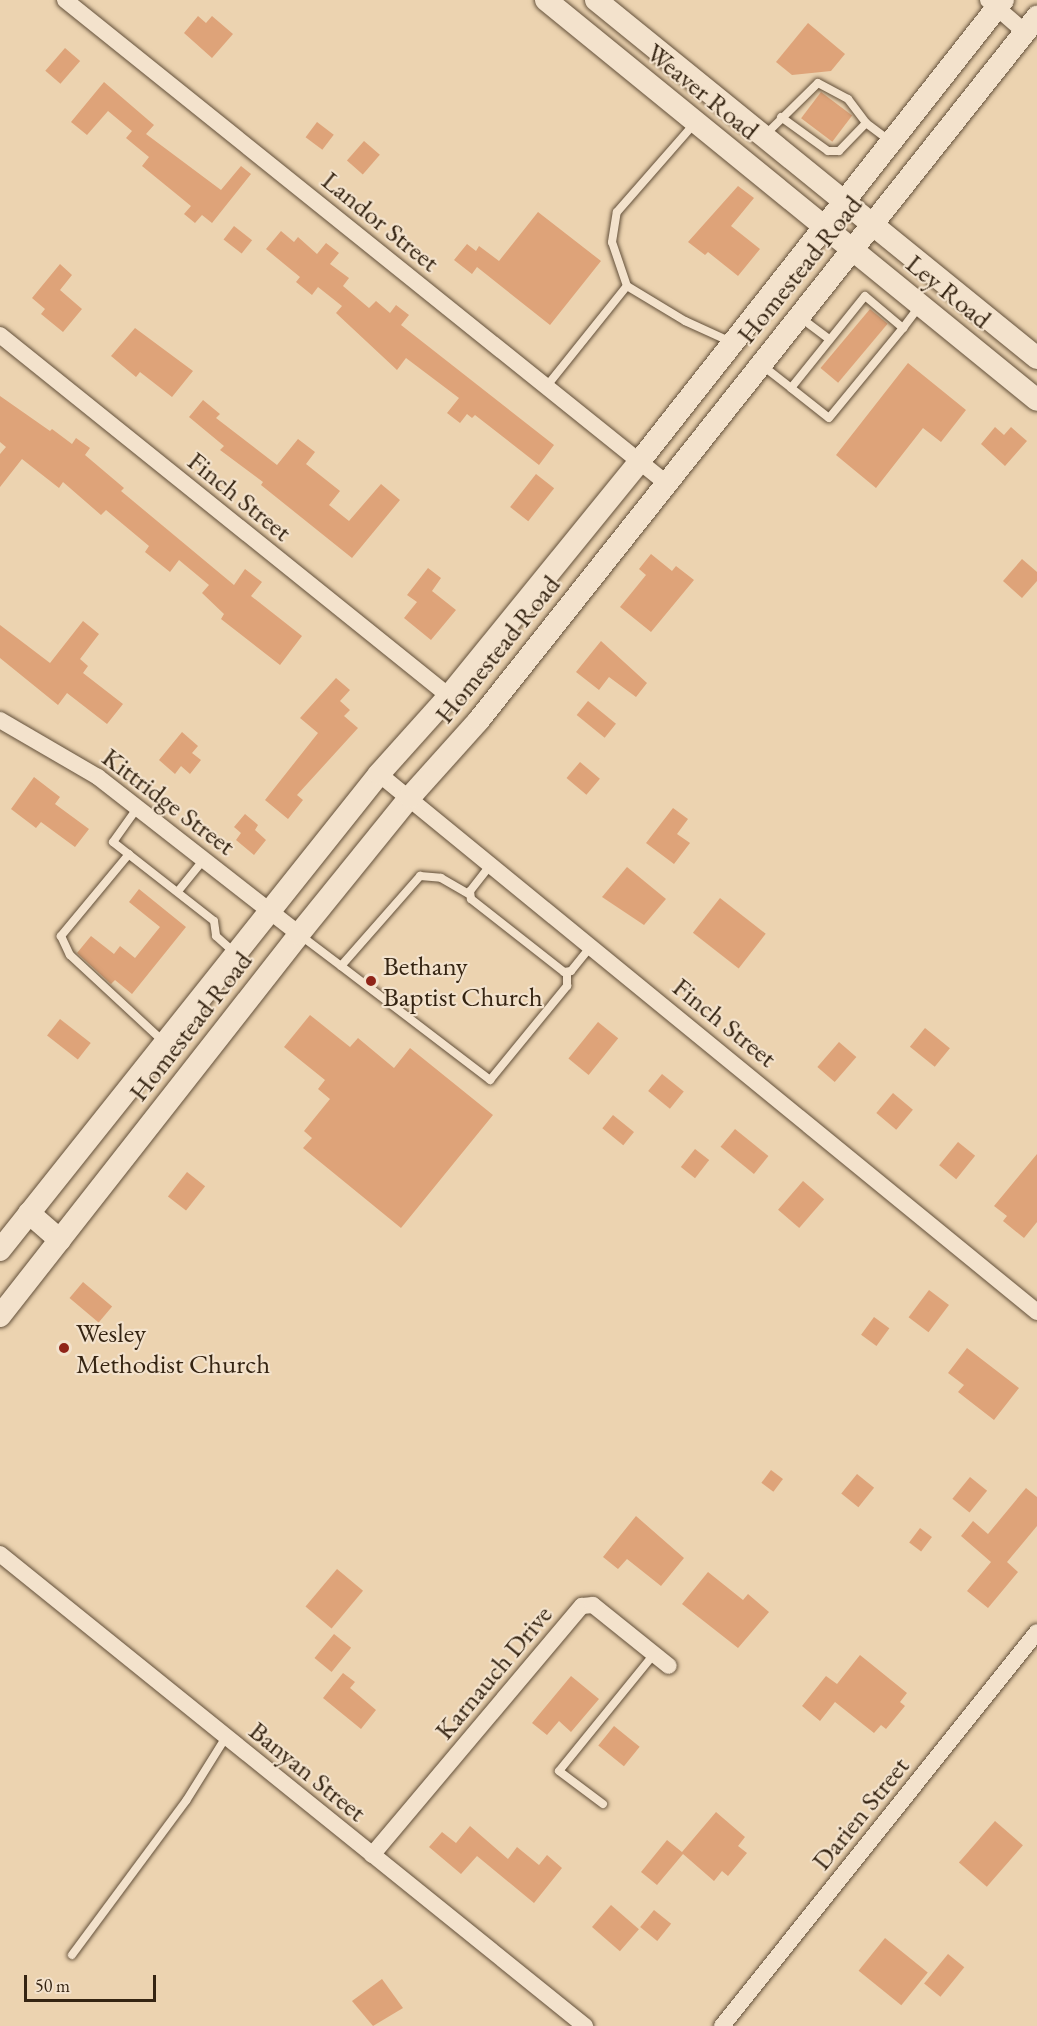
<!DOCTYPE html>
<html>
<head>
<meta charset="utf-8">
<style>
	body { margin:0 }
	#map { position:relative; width:1037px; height:2026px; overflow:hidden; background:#ecd3b0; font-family:"EB Garamond",serif }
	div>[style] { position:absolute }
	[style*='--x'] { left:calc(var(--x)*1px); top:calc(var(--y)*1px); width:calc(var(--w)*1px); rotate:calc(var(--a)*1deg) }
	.building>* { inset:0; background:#dea379; transform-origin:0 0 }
	.roads { filter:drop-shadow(0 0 2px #63503a) drop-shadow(0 0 2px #63503a) }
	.service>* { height:8px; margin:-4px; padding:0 4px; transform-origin:4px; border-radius:4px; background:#f3e2cc }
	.minor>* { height:16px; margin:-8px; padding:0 8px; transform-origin:8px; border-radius:8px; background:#f3e2cc }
	.secondary>* { height:22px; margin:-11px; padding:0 11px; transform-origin:11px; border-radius:11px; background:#f3e2cc }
	.dots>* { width:16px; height:16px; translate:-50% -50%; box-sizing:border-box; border:3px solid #f3e2cc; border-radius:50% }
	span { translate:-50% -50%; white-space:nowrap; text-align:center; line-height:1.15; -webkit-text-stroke:4.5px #f3e2cc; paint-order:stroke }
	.street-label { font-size:27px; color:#352412 }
	.poi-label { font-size:27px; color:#352412 }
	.left { translate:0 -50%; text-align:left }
	.scale { position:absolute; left:24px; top:1975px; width:132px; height:27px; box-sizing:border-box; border:3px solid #352412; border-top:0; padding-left:8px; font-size:18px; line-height:21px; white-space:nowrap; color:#352412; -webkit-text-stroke:4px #f3e2cc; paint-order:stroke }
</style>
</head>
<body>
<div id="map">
	<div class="building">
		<div style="clip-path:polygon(198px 16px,206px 23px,212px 16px,233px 34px,212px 58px,184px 33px)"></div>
		<div style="clip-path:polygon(808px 23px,845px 54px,831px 71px,792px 75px,776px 62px)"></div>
		<div style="left:65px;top:48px;width:20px;height:30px;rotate:41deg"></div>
		<div style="clip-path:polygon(104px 82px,154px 125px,146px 134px,221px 190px,241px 166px,251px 174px,212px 223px,202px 215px,195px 223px,184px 214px,191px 206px,142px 166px,149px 157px,126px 138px,132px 131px,108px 111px,87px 135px,71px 122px)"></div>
		<div style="left:821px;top:92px;width:39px;height:33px;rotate:37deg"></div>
		<div style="left:317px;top:122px;width:21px;height:19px;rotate:37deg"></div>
		<div style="left:364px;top:141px;width:21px;height:26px;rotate:41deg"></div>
		<div style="clip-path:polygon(738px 186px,754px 198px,731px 226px,760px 249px,738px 276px,708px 252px,705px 255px,688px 242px)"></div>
		<div style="clip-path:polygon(538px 212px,601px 261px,550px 325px,477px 267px,472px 274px,454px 260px,467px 244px,476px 251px,479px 246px,499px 261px)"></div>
		<div style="left:234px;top:226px;width:23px;height:17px;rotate:38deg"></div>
		<div style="clip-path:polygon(281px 231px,294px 242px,298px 237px,317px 254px,326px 243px,339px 253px,330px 264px,349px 278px,343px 286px,369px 308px,376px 301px,390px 313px,396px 305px,409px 315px,401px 325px,554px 445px,539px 465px,475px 415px,472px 418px,467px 414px,460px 423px,447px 413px,459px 398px,406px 358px,397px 370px,336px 313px,342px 306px,318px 287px,312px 295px,296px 282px,300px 277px,266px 249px)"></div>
		<div style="clip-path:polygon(60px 264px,72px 275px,60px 290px,82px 309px,63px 332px,41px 314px,45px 309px,32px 298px)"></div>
		<div style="left:870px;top:309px;width:23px;height:77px;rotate:40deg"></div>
		<div style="clip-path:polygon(135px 328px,193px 371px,172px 397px,140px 372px,136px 377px,111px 356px)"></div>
		<div style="clip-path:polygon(908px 363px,966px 410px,941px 442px,923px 428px,876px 488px,836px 455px)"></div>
		<div style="clip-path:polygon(0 396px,50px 431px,52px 429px,72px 444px,76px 438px,90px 448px,85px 455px,124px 488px,121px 491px,234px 585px,245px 569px,262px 582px,251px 596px,302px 636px,280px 665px,221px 619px,224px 614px,202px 593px,209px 585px,179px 560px,170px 572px,145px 552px,149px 546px,106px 510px,101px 515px,63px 482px,59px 488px,22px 459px,0 487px,0 454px,6px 447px,0 442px)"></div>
		<div style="clip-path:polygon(203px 400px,220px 414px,216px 418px,277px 465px,298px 439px,315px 452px,306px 464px,340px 491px,329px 505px,349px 521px,381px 484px,400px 500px,352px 558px,261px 485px,263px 482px,220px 450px,224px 446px,189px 417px)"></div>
		<div style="clip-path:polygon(995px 427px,1004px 435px,1011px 427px,1027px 441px,1005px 466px,981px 444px)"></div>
		<div style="left:536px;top:474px;width:23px;height:42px;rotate:38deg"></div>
		<div style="clip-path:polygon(651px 554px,672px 571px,676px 566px,694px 580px,651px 632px,620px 607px,646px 575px,639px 569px)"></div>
		<div style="clip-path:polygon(1022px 559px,1037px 572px,1037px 581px,1022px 598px,1003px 581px)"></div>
		<div style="clip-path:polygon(428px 568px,441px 578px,432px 591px,456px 610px,431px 640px,404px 618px,417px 602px,407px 595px)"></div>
		<div style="clip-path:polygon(83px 621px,99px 634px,80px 659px,88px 666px,83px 673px,123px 704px,107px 724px,67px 693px,58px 705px,0 658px,0 625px,50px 663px)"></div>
		<div style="clip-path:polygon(601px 641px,647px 683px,636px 697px,609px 677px,599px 690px,576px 672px)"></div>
		<div style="clip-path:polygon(336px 678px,350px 690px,340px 701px,350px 710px,344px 716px,358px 728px,297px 795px,303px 800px,288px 819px,265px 800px,318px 733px,300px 718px)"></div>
		<div style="left:588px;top:701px;width:36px;height:18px;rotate:39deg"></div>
		<div style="clip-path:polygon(182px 732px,198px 746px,192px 753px,201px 760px,190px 774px,181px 766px,175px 774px,159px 760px)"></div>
		<div style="left:580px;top:762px;width:26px;height:21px;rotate:40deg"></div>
		<div style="clip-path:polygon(34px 777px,60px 797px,55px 804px,89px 829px,75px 847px,41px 822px,36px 828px,11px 809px)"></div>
		<div style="clip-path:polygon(673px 808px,688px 819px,677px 834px,690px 843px,674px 864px,646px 843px)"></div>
		<div style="clip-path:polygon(245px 814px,258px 825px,255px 830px,266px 840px,254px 855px,236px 840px,241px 833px,234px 827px)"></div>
		<div style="clip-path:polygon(627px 867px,666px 899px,644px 925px,602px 897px)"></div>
		<div style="clip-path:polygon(139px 889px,186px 927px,132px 994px,115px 980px,111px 984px,77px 953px,91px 936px,114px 954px,120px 946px,135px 958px,160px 927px,129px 902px)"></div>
		<div style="left:720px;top:898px;width:58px;height:44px;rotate:38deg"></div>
		<div style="clip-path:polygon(310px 1015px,350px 1047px,358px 1038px,394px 1068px,410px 1048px,493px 1115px,401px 1228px,303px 1148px,312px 1138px,304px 1131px,330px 1099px,318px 1089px,325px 1080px,284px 1047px)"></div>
		<div style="left:60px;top:1019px;width:39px;height:21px;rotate:38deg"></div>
		<div style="left:598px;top:1022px;width:26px;height:47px;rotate:39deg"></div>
		<div style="left:925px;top:1028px;width:32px;height:24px;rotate:39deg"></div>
		<div style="left:839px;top:1042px;width:23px;height:33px;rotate:41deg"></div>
		<div style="left:662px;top:1074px;width:28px;height:22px;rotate:39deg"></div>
		<div style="left:893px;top:1093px;width:26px;height:26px;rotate:40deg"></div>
		<div style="left:613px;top:1115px;width:27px;height:17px;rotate:39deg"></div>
		<div style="left:735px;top:1129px;width:43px;height:23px;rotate:39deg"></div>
		<div style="left:958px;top:1142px;width:22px;height:30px;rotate:39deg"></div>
		<div style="left:695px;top:1149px;width:18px;height:23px;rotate:38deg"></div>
		<div style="clip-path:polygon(1037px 1154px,1037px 1222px,1024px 1238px,1003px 1221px,1007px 1216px,994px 1206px)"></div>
		<div style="left:187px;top:1172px;width:23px;height:31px;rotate:38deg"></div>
		<div style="left:803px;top:1181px;width:28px;height:38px;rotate:41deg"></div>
		<div style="left:83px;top:1282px;width:38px;height:21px;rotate:40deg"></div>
		<div style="left:929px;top:1290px;width:25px;height:34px;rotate:37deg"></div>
		<div style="left:874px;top:1317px;width:19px;height:22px;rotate:36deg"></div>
		<div style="clip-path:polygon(967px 1348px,1019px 1388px,994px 1420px,958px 1392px,964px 1385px,948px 1373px)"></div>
		<div style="left:771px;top:1470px;width:15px;height:16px;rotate:37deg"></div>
		<div style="left:857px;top:1474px;width:22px;height:25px;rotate:39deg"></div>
		<div style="left:970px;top:1477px;width:22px;height:28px;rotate:39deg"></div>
		<div style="clip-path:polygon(1026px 1488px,1037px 1497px,1037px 1526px,1007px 1562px,1018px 1572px,988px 1608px,967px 1591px,991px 1562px,961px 1536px,973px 1521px,988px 1534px)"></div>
		<div style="clip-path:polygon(636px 1516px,684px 1558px,661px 1586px,627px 1559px,618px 1569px,603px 1557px)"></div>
		<div style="left:920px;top:1528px;width:15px;height:18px;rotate:37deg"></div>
		<div style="left:337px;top:1569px;width:34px;height:49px;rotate:40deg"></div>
		<div style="clip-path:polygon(708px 1572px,743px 1600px,748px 1594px,769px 1612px,738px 1648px,682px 1604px)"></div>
		<div style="left:334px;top:1634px;width:22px;height:31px;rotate:39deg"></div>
		<div style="clip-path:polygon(860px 1655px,907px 1693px,900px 1702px,905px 1706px,886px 1729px,881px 1725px,874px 1733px,835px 1702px,820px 1721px,802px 1706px,826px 1676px,837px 1684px)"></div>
		<div style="clip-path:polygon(343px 1673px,355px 1682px,350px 1688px,376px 1710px,361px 1729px,323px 1698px)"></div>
		<div style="clip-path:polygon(571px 1676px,599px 1699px,571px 1732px,559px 1721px,547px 1735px,532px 1723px)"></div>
		<div style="left:614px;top:1726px;width:33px;height:25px;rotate:39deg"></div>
		<div style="clip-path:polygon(716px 1812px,745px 1837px,738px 1846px,747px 1853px,728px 1876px,722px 1871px,714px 1881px,683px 1854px,657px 1885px,641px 1872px,667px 1840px,682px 1852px)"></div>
		<div style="left:995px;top:1821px;width:37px;height:55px;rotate:41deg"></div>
		<div style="clip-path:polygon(470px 1826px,508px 1859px,517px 1847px,539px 1865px,547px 1855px,562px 1868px,534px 1903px,477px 1856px,461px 1874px,429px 1847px,442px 1832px,456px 1843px)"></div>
		<div style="left:611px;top:1905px;width:37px;height:29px;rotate:41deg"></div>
		<div style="left:654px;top:1910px;width:22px;height:22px;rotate:39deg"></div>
		<div style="left:885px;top:1938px;width:55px;height:42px;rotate:39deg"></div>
		<div style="left:948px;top:1954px;width:21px;height:38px;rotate:39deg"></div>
		<div style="clip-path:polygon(382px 1979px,403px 2008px,373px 2026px,352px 2001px)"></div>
	</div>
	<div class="roads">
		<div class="service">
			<div style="--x:781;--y:117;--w:58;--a:35.9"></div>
			<div style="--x:828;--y:151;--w:11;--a:0"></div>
			<div style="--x:839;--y:151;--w:39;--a:-46"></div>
			<div style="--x:765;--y:135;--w:74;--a:-44.5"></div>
			<div style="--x:818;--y:83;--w:34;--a:28"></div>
			<div style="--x:848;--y:99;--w:30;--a:53"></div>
			<div style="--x:866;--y:123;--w:30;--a:37"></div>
			<div style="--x:627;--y:286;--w:68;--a:31.1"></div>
			<div style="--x:685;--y:321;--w:51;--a:24.5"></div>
			<div style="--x:801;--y:318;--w:35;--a:37"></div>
			<div style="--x:763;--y:366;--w:36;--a:38"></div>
			<div style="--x:791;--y:388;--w:118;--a:-51.2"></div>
			<div style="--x:865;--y:296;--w:50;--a:40.1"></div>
			<div style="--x:903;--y:328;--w:26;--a:-53"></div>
			<div style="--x:546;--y:387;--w:129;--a:-51.3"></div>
			<div style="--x:627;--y:286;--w:46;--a:-108.8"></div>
			<div style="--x:612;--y:242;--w:30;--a:-81"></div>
			<div style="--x:617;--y:212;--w:118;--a:-48.8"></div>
			<div style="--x:791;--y:388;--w:48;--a:38.3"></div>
			<div style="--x:829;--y:418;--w:117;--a:-50.6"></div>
			<div style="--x:138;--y:807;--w:43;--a:125.5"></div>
			<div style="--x:113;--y:842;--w:128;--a:38"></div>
			<div style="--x:214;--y:921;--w:15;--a:82"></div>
			<div style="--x:216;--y:936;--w:24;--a:42"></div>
			<div style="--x:129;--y:854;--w:107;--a:129.7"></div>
			<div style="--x:61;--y:936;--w:21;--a:65"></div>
			<div style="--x:70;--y:955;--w:128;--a:42.8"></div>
			<div style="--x:492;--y:863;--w:36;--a:128"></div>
			<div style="--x:470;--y:891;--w:8;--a:83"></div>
			<div style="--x:471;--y:899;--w:118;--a:38.1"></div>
			<div style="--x:564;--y:972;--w:7;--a:-8"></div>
			<div style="--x:571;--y:971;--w:33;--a:-51"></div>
			<div style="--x:179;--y:890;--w:40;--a:-51"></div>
			<div style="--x:300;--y:935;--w:51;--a:37.1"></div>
			<div style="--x:341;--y:966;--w:120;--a:-48.7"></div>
			<div style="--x:420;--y:876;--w:21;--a:5"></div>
			<div style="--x:441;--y:878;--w:32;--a:30"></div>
			<div style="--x:341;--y:966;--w:188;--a:37.4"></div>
			<div style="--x:490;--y:1080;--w:122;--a:-50.7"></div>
			<div style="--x:567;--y:986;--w:13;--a:-90"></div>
			<div style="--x:603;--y:1804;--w:55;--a:-143.1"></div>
			<div style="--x:559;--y:1771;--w:151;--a:-50.9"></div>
			<div style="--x:72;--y:1955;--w:192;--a:-53.5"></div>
			<div style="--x:186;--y:1801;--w:75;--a:-58"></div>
		</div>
		<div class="minor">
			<div style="--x:65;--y:0;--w:770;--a:38.78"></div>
			<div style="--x:988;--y:0;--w:49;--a:40.9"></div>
			<div style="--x:0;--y:335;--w:576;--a:38.8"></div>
			<div style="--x:0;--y:720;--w:113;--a:30.2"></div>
			<div style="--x:98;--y:777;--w:255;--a:38"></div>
			<div style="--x:379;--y:774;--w:850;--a:39.27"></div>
			<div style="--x:0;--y:1554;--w:752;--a:38.9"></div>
			<div style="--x:372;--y:1855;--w:326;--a:-49.9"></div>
			<div style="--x:582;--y:1606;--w:11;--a:-5"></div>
			<div style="--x:593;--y:1605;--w:97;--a:38.8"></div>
			<div style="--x:722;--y:2026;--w:504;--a:-51.36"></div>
		</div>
		<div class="secondary">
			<div style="--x:546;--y:0;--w:633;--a:39.17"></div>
			<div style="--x:596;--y:0;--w:568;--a:39.07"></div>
			<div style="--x:29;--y:1213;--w:41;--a:41.1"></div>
			<div style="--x:0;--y:1250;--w:608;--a:-51.47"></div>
			<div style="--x:379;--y:774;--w:105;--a:-48.1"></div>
			<div style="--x:449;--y:696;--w:301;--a:-50.9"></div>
			<div style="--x:639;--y:462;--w:588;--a:-51.77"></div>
			<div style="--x:0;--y:1316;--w:485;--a:-51.9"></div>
			<div style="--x:299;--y:934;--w:176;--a:-51"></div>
			<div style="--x:410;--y:797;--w:103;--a:-48.1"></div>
			<div style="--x:479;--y:720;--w:898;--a:-51.56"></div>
		</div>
	</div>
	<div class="dots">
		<div style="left:371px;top:981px;background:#8f2418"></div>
		<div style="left:64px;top:1348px;background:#8f2418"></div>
	</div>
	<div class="street-label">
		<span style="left:703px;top:91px;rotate:39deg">Weaver Road</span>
		<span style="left:381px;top:221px;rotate:39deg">Landor Street</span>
		<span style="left:799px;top:269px;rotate:-51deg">Homestead Road</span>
		<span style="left:949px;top:291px;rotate:39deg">Ley Road</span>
		<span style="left:240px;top:496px;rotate:39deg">Finch Street</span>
		<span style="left:497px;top:649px;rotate:-51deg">Homestead Road</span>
		<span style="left:169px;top:801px;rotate:37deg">Kittridge Street</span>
		<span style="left:725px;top:1022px;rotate:39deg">Finch Street</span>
		<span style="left:190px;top:1026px;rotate:-52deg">Homestead Road</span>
		<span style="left:493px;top:1672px;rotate:-50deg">Karnauch Drive</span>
		<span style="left:308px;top:1771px;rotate:39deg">Banyan Street</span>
		<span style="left:860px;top:1813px;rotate:-51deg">Darien Street</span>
	</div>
	<div class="poi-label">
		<span class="left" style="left:383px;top:981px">Bethany<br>Baptist Church</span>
		<span class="left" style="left:76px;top:1348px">Wesley<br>Methodist Church</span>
	</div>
	<div class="scale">50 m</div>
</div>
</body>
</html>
